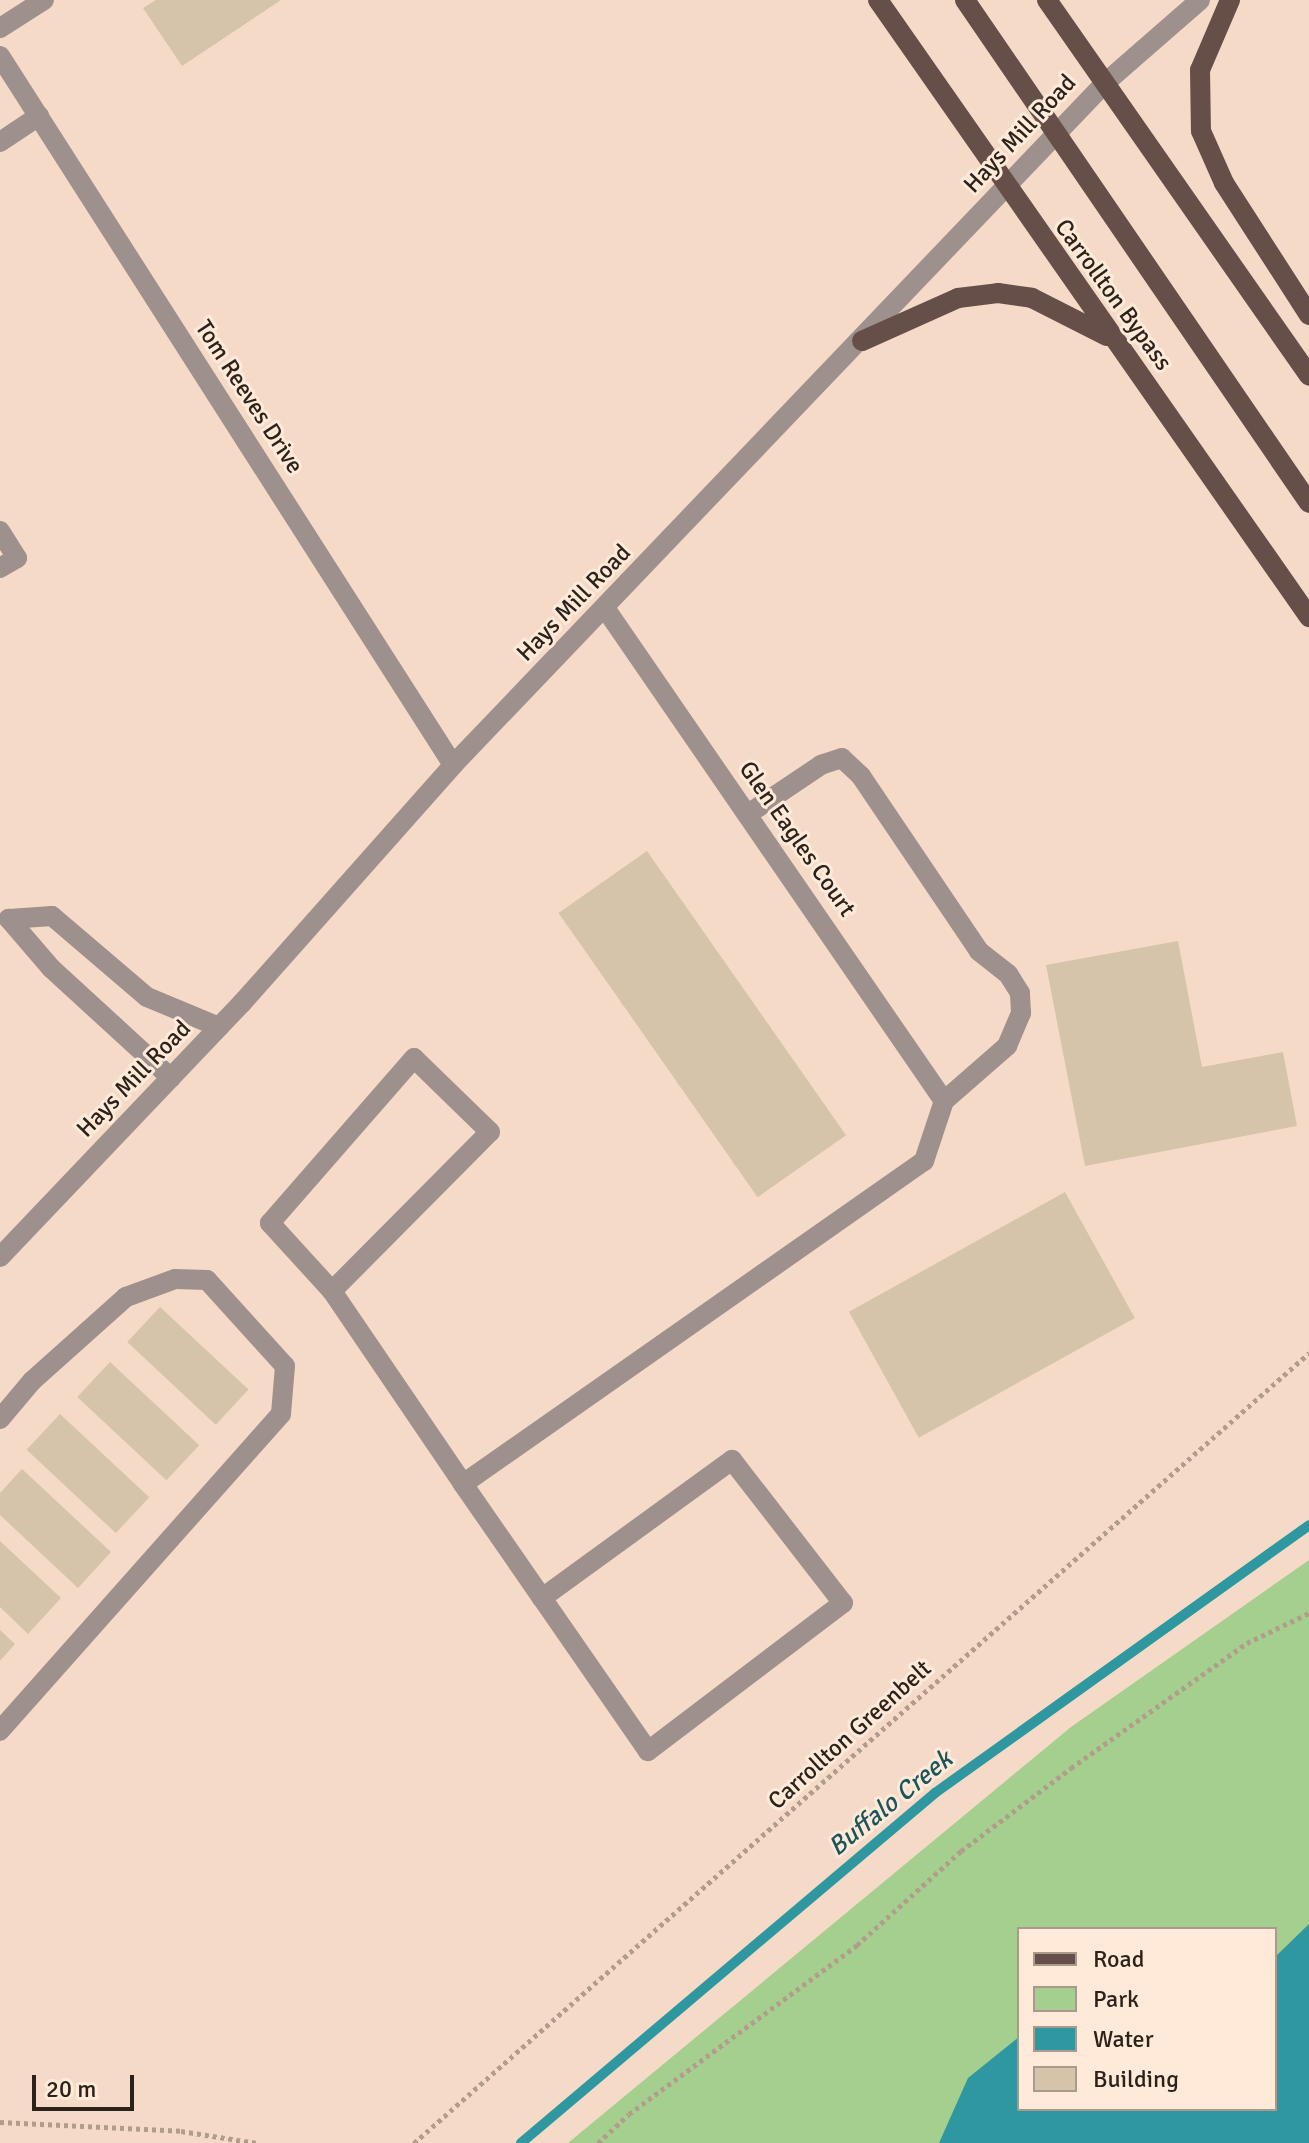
<!DOCTYPE html>
<html>
<head>
<meta charset="utf-8">
<style>
	body { margin:0 }
	#map { position:relative; width:1309px; height:2143px; overflow:hidden; background:#f5dbc7; font-family:Signika,sans-serif }
	div>[style] { position:absolute }
	[style*='--x'] { left:calc(var(--x)*1px); top:calc(var(--y)*1px); width:calc(var(--w)*1px); rotate:calc(var(--a)*1deg) }
	.green>* { inset:0; background:#a4cf8e }
	.water>* { inset:0; background:#2f979f }
	.stream>* { height:10px; margin:-5px; padding:0 5px; transform-origin:5px; border-radius:5px; background:#2f979f }
	.building>* { inset:0; background:#d5c3aa; transform-origin:0 0 }
	.path>* { height:5px; margin-top:-2.5px; transform-origin:0; background:repeating-linear-gradient(90deg,#b29d8d 0 4px,transparent 0 8px) }
	.service>* { height:20px; margin:-10px; padding:0 10px; transform-origin:10px; border-radius:10px; background:#9e908c }
	.minor>* { height:20px; margin:-10px; padding:0 10px; transform-origin:10px; border-radius:10px; background:#9e908c }
	.tertiary>* { height:20px; margin:-10px; padding:0 10px; transform-origin:10px; border-radius:10px; background:#9e908c }
	.primary>* { height:20px; margin:-10px; padding:0 10px; transform-origin:10px; border-radius:10px; background:#664f48 }
	span { translate:-50% -50%; white-space:nowrap; text-align:center; line-height:1.15; -webkit-text-stroke:6px #ffeada; paint-order:stroke }
	.street-label { font-size:24px; color:#2b221a }
	.water-label { font-size:26px; color:#1b5459; font-style:italic }
	.legend { position:absolute; left:1017px; top:1927px; width:260px; height:184px; box-sizing:border-box; background:#ffeada; border:2px solid #aa9a8d; margin:0; padding:10px 14px; list-style:none; font-size:24px; color:#2b221a }
	.legend li { display:flex; align-items:center; gap:16px; height:40px }
	.legend b { width:40px; border:2px solid #aa9a8d }
	.scale { position:absolute; left:32px; top:2075px; width:102px; height:36px; box-sizing:border-box; border:4px solid #2b221a; border-top:0; padding-left:10px; font-size:24px; line-height:28px; white-space:nowrap; color:#2b221a; -webkit-text-stroke:6px #ffeada; paint-order:stroke }
</style>
</head>
<body>
<div id="map">
	<div class="green">
		<div style="clip-path:polygon(evenodd,1309px 1560px,1309px 2143px,568px 2143px,1071px 1727px,1309px 1560px,1019px 1929px,1275px 1929px,1275px 2109px,1019px 2109px,1019px 1929px)"></div>
	</div>
	<div class="water">
		<div style="clip-path:polygon(1309px 1924px,1309px 2143px,939px 2143px,968px 2078px,1019px 2037px,1019px 2109px,1275px 2109px,1275px 1957px)"></div>
	</div>
	<div class="stream">
		<div style="--x:521;--y:2143;--w:542;--a:-40.21"></div>
		<div style="--x:935;--y:1793;--w:460;--a:-35.6"></div>
	</div>
	<div class="building">
		<div style="clip-path:polygon(156px 0,281px 0,182px 66px,143px 8px)"></div>
		<div style="left:647px;top:851px;width:347px;height:108px;rotate:55deg"></div>
		<div style="clip-path:polygon(1178px 941px,1202px 1067px,1283px 1052px,1297px 1126px,1085px 1166px,1046px 965px)"></div>
		<div style="left:1065px;top:1192px;width:144px;height:247px;rotate:61deg"></div>
		<div style="left:160px;top:1307px;width:121px;height:48px;rotate:43deg"></div>
		<div style="left:110px;top:1362px;width:122px;height:48px;rotate:43deg"></div>
		<div style="left:60px;top:1414px;width:122px;height:49px;rotate:43deg"></div>
		<div style="clip-path:polygon(22px 1469px,111px 1552px,78px 1588px,0 1515px,0 1493px)"></div>
		<div style="clip-path:polygon(0 1541px,61px 1598px,28px 1634px,0 1607px)"></div>
		<div style="clip-path:polygon(0 1630px,15px 1644px,0 1661px)"></div>
	</div>
	<div class="path">
		<div style="--x:0;--y:2122;--w:181;--a:2.8"></div>
		<div style="--x:181;--y:2131;--w:77;--a:9"></div>
		<div style="--x:414;--y:2143;--w:1194;--a:-41.43"></div>
		<div style="--x:598;--y:2143;--w:42;--a:-43.1"></div>
		<div style="--x:629;--y:2114;--w:284;--a:-36.5"></div>
		<div style="--x:857;--y:1945;--w:140;--a:-42.1"></div>
		<div style="--x:961;--y:1851;--w:138;--a:-37"></div>
		<div style="--x:1071;--y:1768;--w:216;--a:-35.4"></div>
		<div style="--x:1247;--y:1643;--w:69;--a:-25.8"></div>
	</div>
	<div class="service">
		<div style="--x:0;--y:28;--w:52;--a:-32.5"></div>
		<div style="--x:0;--y:531;--w:32;--a:58"></div>
		<div style="--x:17;--y:558;--w:20;--a:150"></div>
		<div style="--x:171;--y:1078;--w:163;--a:-137.5"></div>
		<div style="--x:51;--y:968;--w:65;--a:-130.6"></div>
		<div style="--x:9;--y:919;--w:43;--a:-4"></div>
		<div style="--x:52;--y:916;--w:125;--a:40.5"></div>
		<div style="--x:147;--y:997;--w:78;--a:22.6"></div>
		<div style="--x:332;--y:1291;--w:224;--a:-45.2"></div>
		<div style="--x:490;--y:1132;--w:106;--a:-135.8"></div>
		<div style="--x:414;--y:1058;--w:219;--a:131.1"></div>
		<div style="--x:270;--y:1223;--w:92;--a:47.6"></div>
		<div style="--x:332;--y:1291;--w:233;--a:55.8"></div>
		<div style="--x:0;--y:1419;--w:50;--a:-49.9"></div>
		<div style="--x:32;--y:1381;--w:126;--a:-41.8"></div>
		<div style="--x:126;--y:1297;--w:52;--a:-20.2"></div>
		<div style="--x:175;--y:1279;--w:32;--a:2"></div>
		<div style="--x:207;--y:1280;--w:116;--a:47.8"></div>
		<div style="--x:285;--y:1366;--w:48;--a:94.8"></div>
		<div style="--x:281;--y:1414;--w:424;--a:131.6"></div>
		<div style="--x:542;--y:1598;--w:235;--a:-36"></div>
		<div style="--x:732;--y:1460;--w:181;--a:52.2"></div>
		<div style="--x:843;--y:1603;--w:245;--a:142.8"></div>
		<div style="--x:648;--y:1751;--w:186;--a:-124.7"></div>
		<div style="--x:542;--y:1598;--w:139;--a:-124.7"></div>
		<div style="--x:463;--y:1484;--w:563;--a:-35.02"></div>
		<div style="--x:924;--y:1161;--w:63;--a:-71.6"></div>
		<div style="--x:944;--y:1101;--w:84;--a:-41.1"></div>
		<div style="--x:1007;--y:1046;--w:36;--a:-67"></div>
		<div style="--x:1021;--y:1013;--w:20;--a:-93"></div>
		<div style="--x:1020;--y:993;--w:22;--a:-122"></div>
		<div style="--x:1008;--y:974;--w:37;--a:-142"></div>
		<div style="--x:979;--y:951;--w:211;--a:-124"></div>
		<div style="--x:861;--y:776;--w:26;--a:-137"></div>
		<div style="--x:842;--y:758;--w:22;--a:162"></div>
		<div style="--x:821;--y:765;--w:88;--a:146.1"></div>
	</div>
	<div class="minor">
		<div style="--x:0;--y:56;--w:841;--a:57.42"></div>
		<div style="--x:0;--y:142;--w:47;--a:-33.7"></div>
		<div style="--x:605;--y:608;--w:598;--a:55.49"></div>
	</div>
	<div class="tertiary">
		<div style="--x:0;--y:1257;--w:351;--a:-46.4"></div>
		<div style="--x:242;--y:1003;--w:318;--a:-48.4"></div>
		<div style="--x:453;--y:765;--w:944;--a:-46.29"></div>
		<div style="--x:1105;--y:83;--w:126;--a:-41.1"></div>
	</div>
	<div class="primary">
		<div style="--x:878;--y:0;--w:753;--a:55.06"></div>
		<div style="--x:965;--y:0;--w:609;--a:55.63"></div>
		<div style="--x:1047;--y:0;--w:458;--a:55.1"></div>
		<div style="--x:1230;--y:0;--w:76;--a:113.2"></div>
		<div style="--x:1200;--y:70;--w:61;--a:89.1"></div>
		<div style="--x:1201;--y:131;--w:57;--a:66.1"></div>
		<div style="--x:1224;--y:183;--w:157;--a:57.2"></div>
		<div style="--x:862;--y:341;--w:105;--a:-24.1"></div>
		<div style="--x:958;--y:298;--w:40;--a:-7.1"></div>
		<div style="--x:998;--y:293;--w:34;--a:8"></div>
		<div style="--x:1032;--y:298;--w:84;--a:26.9"></div>
	</div>
	<div class="street-label">
		<span style="left:1020px;top:134px;rotate:-47deg">Hays Mill Road</span>
		<span style="left:1113px;top:295px;rotate:54deg">Carrollton Bypass</span>
		<span style="left:249px;top:397px;rotate:57deg">Tom Reeves Drive</span>
		<span style="left:574px;top:603px;rotate:-46deg">Hays Mill Road</span>
		<span style="left:797px;top:839px;rotate:55deg">Glen Eagles Court</span>
		<span style="left:134px;top:1079px;rotate:-46deg">Hays Mill Road</span>
		<span style="left:850px;top:1735px;rotate:-42deg">Carrollton Greenbelt</span>
	</div>
	<div class="water-label">
		<span style="left:891px;top:1804px;rotate:-39deg">Buffalo Creek</span>
	</div>
	<ul class="legend">
	<li><b style="height:10px;background:#664f48"></b>Road</li>
	<li><b style="height:22px;background:#a4cf8e"></b>Park</li>
	<li><b style="height:22px;background:#2f979f"></b>Water</li>
	<li><b style="height:22px;background:#d5c3aa"></b>Building</li>
	</ul>
	<div class="scale">20 m</div>
</div>
</body>
</html>
